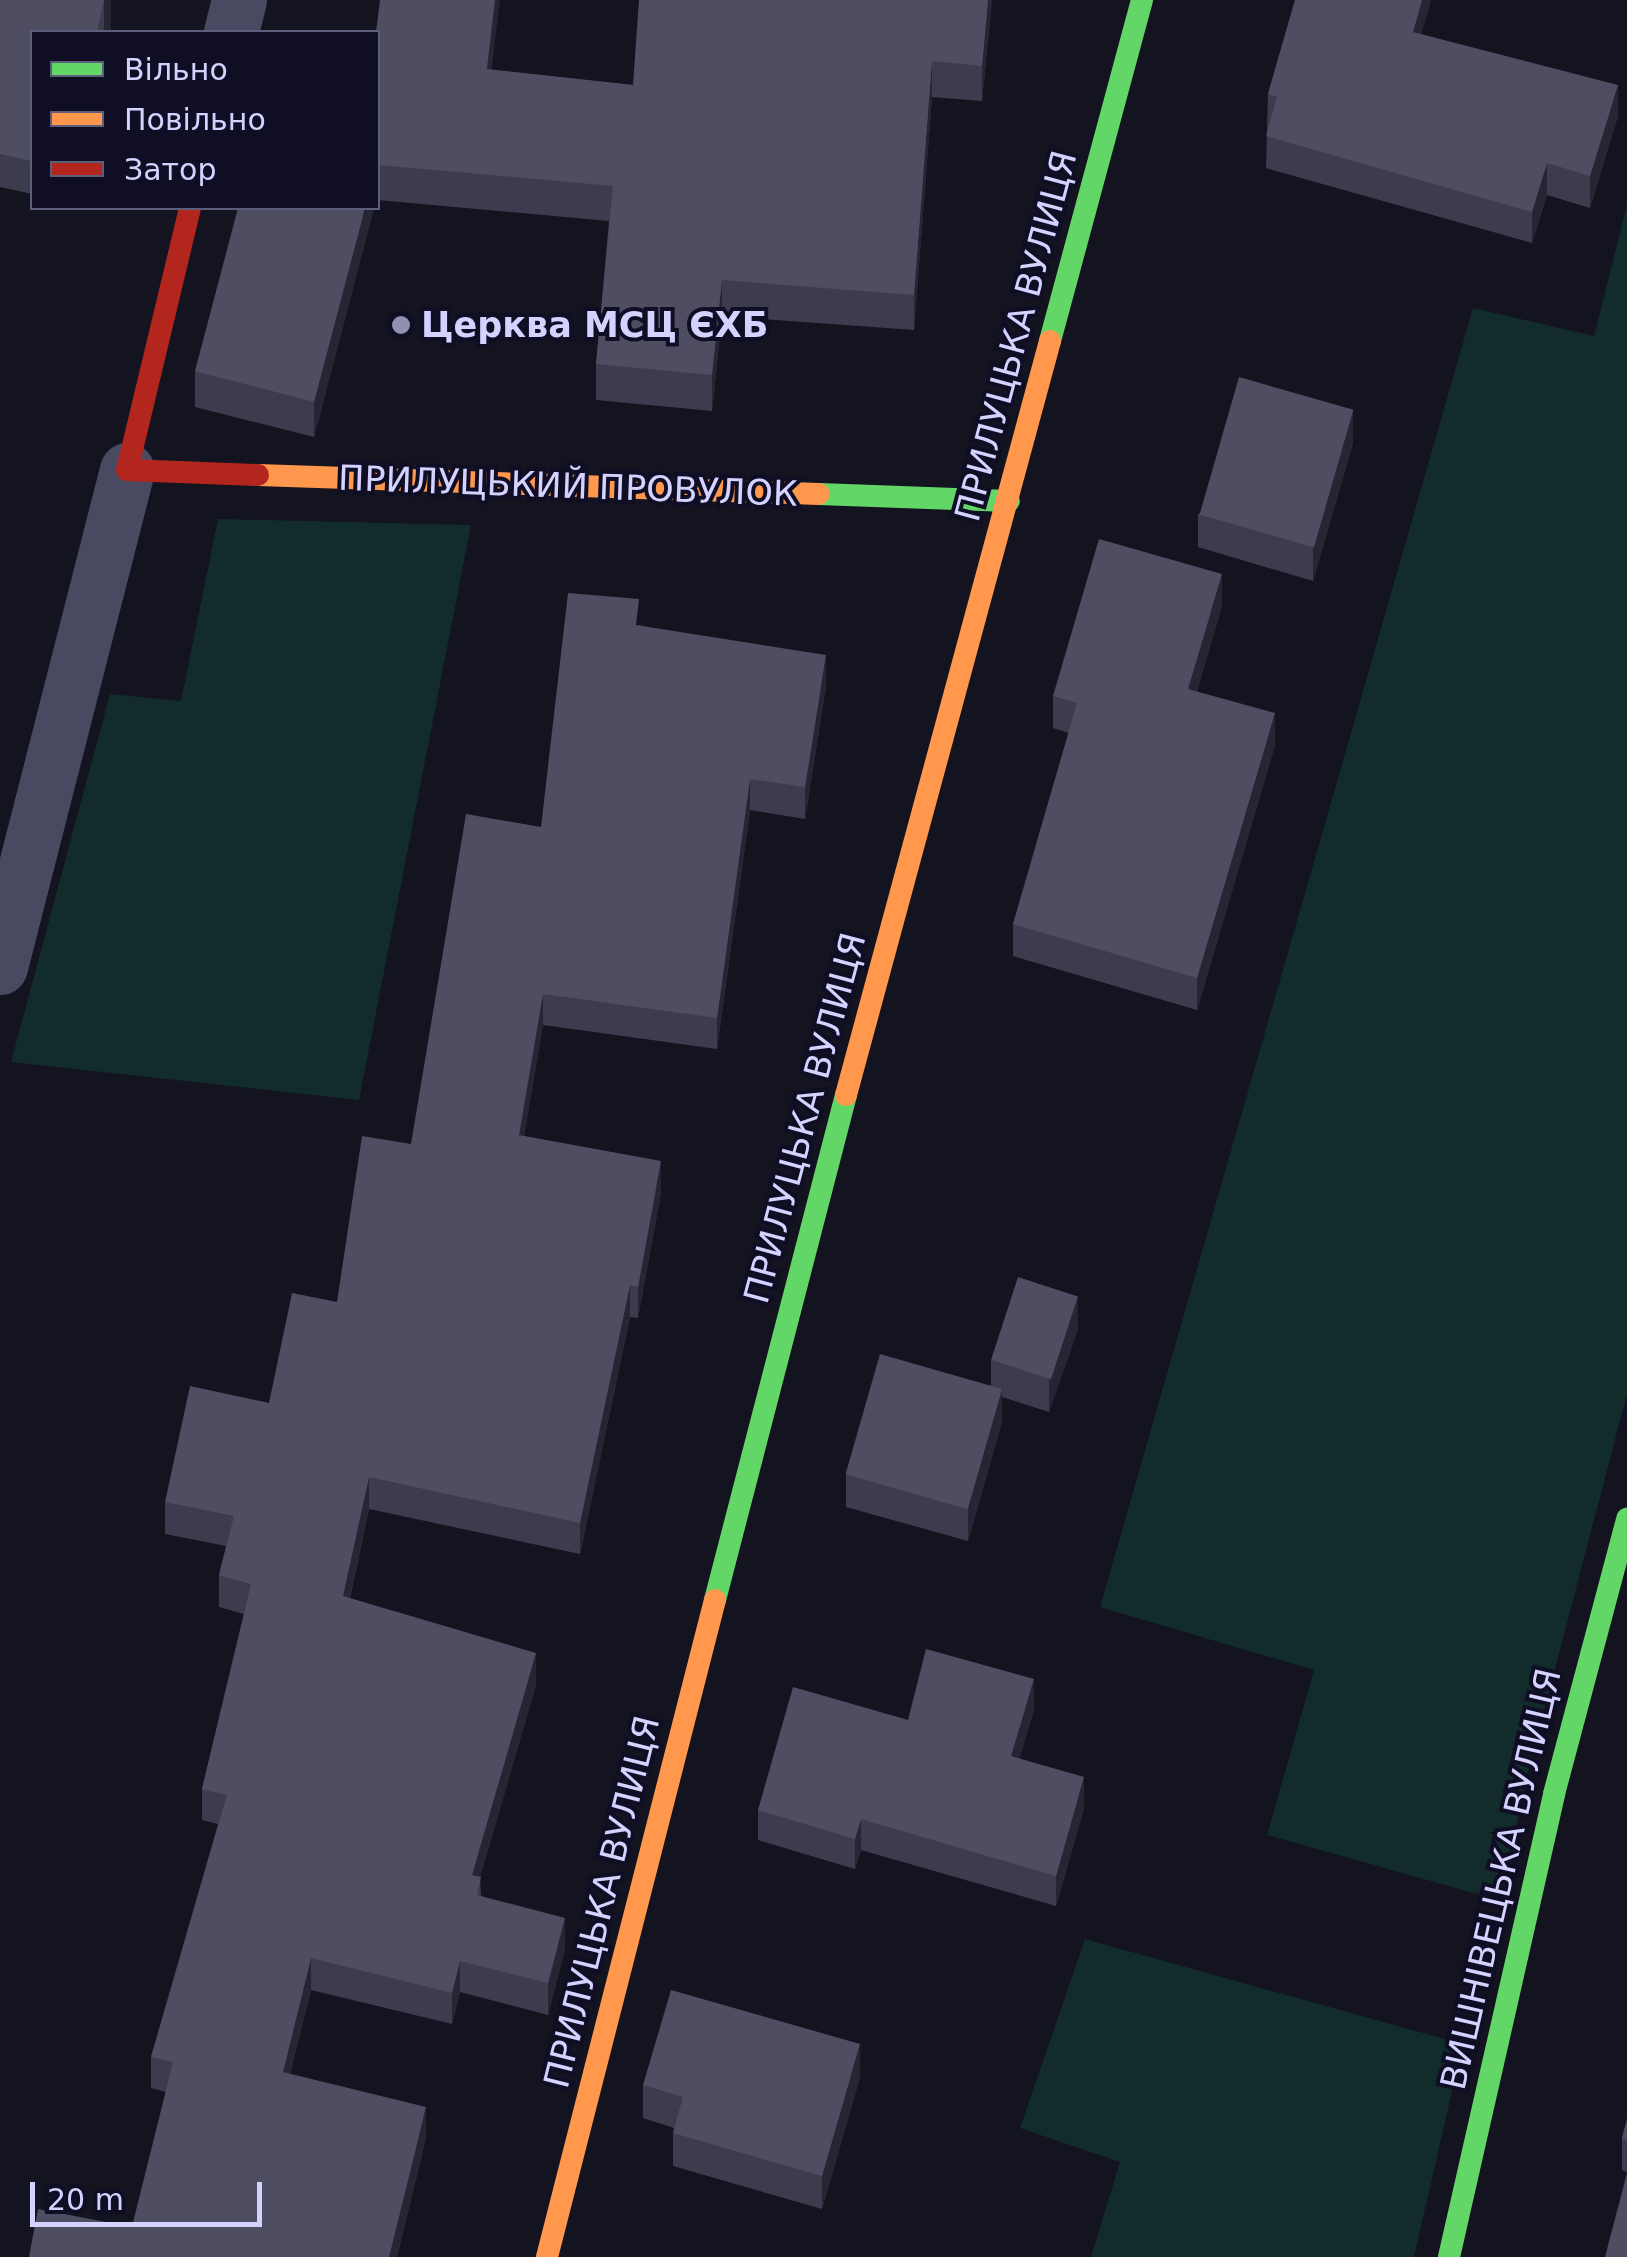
<!DOCTYPE html>
<html>
<head>
<meta charset="utf-8">
<style>
	body { margin:0 }
	#map { position:relative; width:1627px; height:2257px; overflow:hidden; background:#141320; font-family:"DejaVu Sans",sans-serif }
	div>[style] { position:absolute }
	[style*='--x'] { left:calc(var(--x)*1px); top:calc(var(--y)*1px); width:calc(var(--w)*1px); rotate:calc(var(--a)*1deg) }
	.green>* { inset:0; background:#112c2a }
	.street>* { height:55px; margin:-27.5px; padding:0 27.5px; transform-origin:27.5px; border-radius:27.5px; background:#494961 }
	.fast>* { height:22px; margin:-11px; padding:0 11px; transform-origin:11px; border-radius:11px; background:#63d668 }
	.slow>* { height:22px; margin:-11px; padding:0 11px; transform-origin:11px; border-radius:11px; background:#ff974d }
	.jam>* { height:22px; margin:-11px; padding:0 11px; transform-origin:11px; border-radius:11px; background:#b3261e }
	.wall>* { inset:0; background:#3d3c4f }
	.shaded-wall>* { inset:0; background:#262534; transform-origin:0 0 }
	.building>* { inset:0; background:#4e4d62; transform-origin:0 0 }
	.dots>* { width:28px; height:28px; translate:-50% -50%; box-sizing:border-box; border:5px solid #100e25; border-radius:50% }
	span { translate:-50% -50%; white-space:nowrap; text-align:center; line-height:1.15; -webkit-text-stroke:8px #100e25; paint-order:stroke }
	.poi-label { font-size:35px; color:#d4d3ff; font-weight:700 }
	.left { translate:0 -50%; text-align:left }
	.street-label { font-size:35px; color:#d4d3ff }
	.legend { position:absolute; left:30px; top:30px; width:350px; height:180px; box-sizing:border-box; background:#100e25; border:2px solid #5e5d7c; margin:0; padding:12px 18px; list-style:none; font-size:30px; color:#d4d3ff }
	.legend li { display:flex; align-items:center; gap:20px; height:50px }
	.legend b { width:50px; border:2px solid #5e5d7c }
	.scale { position:absolute; left:30px; top:2182px; width:232px; height:45px; box-sizing:border-box; border:5px solid #d4d3ff; border-top:0; padding-left:12px; font-size:30px; line-height:35px; white-space:nowrap; color:#d4d3ff; -webkit-text-stroke:8px #100e25; paint-order:stroke }
</style>
</head>
<body>
<div id="map">
	<div class="green">
		<div style="clip-path:polygon(1627px 204px,1627px 1394px,1524px 1787px,1502px 1901px,1267px 1835px,1314px 1670px,1100px 1607px,1473px 308px,1594px 336px)"></div>
		<div style="clip-path:polygon(218px 519px,471px 525px,359px 1100px,11px 1062px,110px 694px,181px 701px)"></div>
		<div style="clip-path:polygon(1085px 1939px,1463px 2044px,1414px 2257px,1091px 2257px,1120px 2162px,1020px 2128px)"></div>
	</div>
	<div class="street">
		<div style="--x:231;--y:32;--w:33;--a:-76"></div>
		<div style="--x:0;--y:967;--w:513;--a:-75.67"></div>
	</div>
	<div class="fast">
		<div style="--x:1050;--y:341;--w:353;--a:-74.9"></div>
		<div style="--x:819;--y:494;--w:190;--a:2.1"></div>
		<div style="--x:715;--y:1600;--w:522;--a:-75.46"></div>
		<div style="--x:1449;--y:2257;--w:475;--a:-77.2"></div>
		<div style="--x:1554;--y:1794;--w:285;--a:-75.1"></div>
	</div>
	<div class="slow">
		<div style="--x:258;--y:475;--w:561;--a:1.94"></div>
		<div style="--x:846;--y:1095;--w:781;--a:-74.86"></div>
		<div style="--x:547;--y:2257;--w:678;--a:-75.66"></div>
	</div>
	<div class="jam">
		<div style="--x:190;--y:208;--w:269;--a:103.5"></div>
		<div style="--x:127;--y:470;--w:131;--a:2.2"></div>
	</div>
	<div class="wall">
		<div style="clip-path:polygon(0 0,111px 0,104px 32px,32px 32px,32px 194px,0 187px)"></div>
		<div style="clip-path:polygon(992px 0,982px 101px,932px 97px,914px 330px,722px 316px,712px 411px,596px 400px,596px 364px,609px 221px,378px 200px,378px 32px,491px 70px,633px 85px)"></div>
		<div style="clip-path:polygon(1295px 0,1431px 0,1421px 34px,1618px 116px,1590px 208px,1547px 195px,1532px 243px,1266px 168px,1268px 94px)"></div>
		<div style="clip-path:polygon(374px 208px,314px 437px,195px 407px,195px 371px)"></div>
		<div style="clip-path:polygon(1353px 443px,1313px 581px,1198px 547px,1198px 514px)"></div>
		<div style="clip-path:polygon(1222px 606px,1197px 691px,1275px 745px,1197px 1010px,1013px 956px,1013px 924px,1069px 733px,1053px 728px,1053px 696px)"></div>
		<div style="clip-path:polygon(639px 625px,826px 686px,805px 819px,750px 810px,717px 1049px,543px 1025px,524px 1136px,661px 1193px,638px 1318px,630px 1317px,580px 1554px,369px 1509px,350px 1598px,536px 1685px,480px 1877px,481px 1896px,565px 1949px,548px 2015px,460px 1992px,452px 2024px,311px 1990px,290px 2074px,426px 2138px,397px 2257px,29px 2257px,132px 2227px,166px 2092px,151px 2088px,151px 2057px,218px 1824px,202px 1820px,202px 1789px,244px 1614px,219px 1607px,219px 1575px,226px 1546px,165px 1534px,165px 1502px,269px 1403px,337px 1302px,411px 1144px,541px 827px)"></div>
		<div style="clip-path:polygon(1078px 1329px,1049px 1412px,1002px 1397px,1002px 1422px,968px 1541px,846px 1507px,846px 1474px,991px 1385px,991px 1360px)"></div>
		<div style="clip-path:polygon(1034px 1710px,1019px 1759px,1084px 1808px,1056px 1906px,861px 1850px,855px 1869px,758px 1840px,758px 1810px,908px 1720px)"></div>
		<div style="clip-path:polygon(860px 2077px,822px 2209px,673px 2166px,673px 2133px,674px 2128px,643px 2118px,643px 2085px)"></div>
		<div style="clip-path:polygon(1627px 2119px,1627px 2172px,1622px 2170px,1622px 2138px)"></div>
	</div>
	<div class="shaded-wall">
		<div style="left:104px;top:0;width:7px;height:33px"></div>
		<div style="clip-path:polygon(495px 0,500px 0,487px 105px,487px 69px)"></div>
		<div style="clip-path:polygon(988px 0,992px 0,982px 101px,982px 66px)"></div>
		<div style="clip-path:polygon(1422px 0,1431px 0,1413px 64px,1413px 32px)"></div>
		<div style="clip-path:polygon(932px 61px,932px 97px,914px 330px,914px 295px)"></div>
		<div style="clip-path:polygon(1618px 85px,1618px 116px,1590px 208px,1590px 176px)"></div>
		<div style="clip-path:polygon(1547px 163px,1547px 195px,1532px 243px,1532px 212px)"></div>
		<div style="clip-path:polygon(365px 208px,374px 208px,314px 437px,314px 402px)"></div>
		<div style="clip-path:polygon(722px 280px,722px 316px,712px 411px,712px 375px)"></div>
		<div style="clip-path:polygon(1353px 410px,1353px 443px,1313px 581px,1313px 548px)"></div>
		<div style="clip-path:polygon(1222px 574px,1222px 606px,1188px 721px,1188px 689px)"></div>
		<div style="clip-path:polygon(826px 655px,826px 686px,805px 819px,805px 787px)"></div>
		<div style="clip-path:polygon(1275px 713px,1275px 745px,1197px 1010px,1197px 978px)"></div>
		<div style="clip-path:polygon(750px 779px,750px 810px,717px 1049px,717px 1018px)"></div>
		<div style="clip-path:polygon(543px 994px,543px 1025px,519px 1167px,519px 1135px)"></div>
		<div style="clip-path:polygon(661px 1161px,661px 1193px,638px 1318px,638px 1287px)"></div>
		<div style="clip-path:polygon(630px 1285px,630px 1317px,580px 1554px,580px 1523px)"></div>
		<div style="clip-path:polygon(1078px 1296px,1078px 1329px,1049px 1412px,1049px 1379px)"></div>
		<div style="clip-path:polygon(1002px 1388px,1002px 1422px,968px 1541px,968px 1508px)"></div>
		<div style="clip-path:polygon(369px 1477px,369px 1509px,343px 1627px,343px 1596px)"></div>
		<div style="clip-path:polygon(536px 1653px,536px 1685px,472px 1906px,472px 1875px)"></div>
		<div style="clip-path:polygon(1034px 1679px,1034px 1710px,1011px 1787px,1011px 1756px)"></div>
		<div style="clip-path:polygon(1084px 1777px,1084px 1808px,1056px 1906px,1056px 1876px)"></div>
		<div style="clip-path:polygon(861px 1819px,861px 1850px,855px 1869px,855px 1839px)"></div>
		<div style="clip-path:polygon(565px 1918px,565px 1949px,548px 2015px,548px 1983px)"></div>
		<div style="clip-path:polygon(311px 1958px,311px 1990px,283px 2103px,283px 2072px)"></div>
		<div style="clip-path:polygon(460px 1961px,460px 1992px,452px 2024px,452px 1993px)"></div>
		<div style="clip-path:polygon(860px 2044px,860px 2077px,822px 2209px,822px 2176px)"></div>
		<div style="clip-path:polygon(426px 2107px,426px 2138px,397px 2257px,389px 2257px)"></div>
	</div>
	<div class="building">
		<div style="clip-path:polygon(0 0,104px 0,97px 32px,32px 32px,32px 161px,0 154px)"></div>
		<div style="clip-path:polygon(380px 0,495px 0,487px 69px,633px 85px,639px 0,988px 0,982px 66px,932px 61px,914px 295px,722px 280px,712px 375px,596px 364px,613px 186px,378px 165px,378px 32px,376px 32px)"></div>
		<div style="clip-path:polygon(1295px 0,1422px 0,1413px 32px,1618px 85px,1590px 176px,1547px 163px,1532px 212px,1266px 136px,1277px 97px,1268px 94px)"></div>
		<div style="clip-path:polygon(238px 208px,365px 208px,314px 402px,195px 371px)"></div>
		<div style="left:1239px;top:377px;width:119px;height:143px;rotate:16deg"></div>
		<div style="clip-path:polygon(1099px 539px,1222px 574px,1188px 689px,1275px 713px,1197px 978px,1013px 924px,1077px 703px,1053px 696px)"></div>
		<div style="clip-path:polygon(568px 593px,639px 599px,636px 625px,826px 655px,805px 787px,750px 779px,717px 1018px,543px 994px,519px 1135px,661px 1161px,638px 1287px,630px 1285px,580px 1523px,369px 1477px,343px 1596px,536px 1653px,472px 1875px,481px 1877px,477px 1895px,565px 1918px,548px 1983px,460px 1961px,452px 1993px,311px 1958px,283px 2072px,426px 2107px,389px 2257px,29px 2257px,38px 2209px,132px 2227px,173px 2062px,151px 2057px,227px 1795px,202px 1789px,251px 1584px,219px 1575px,234px 1516px,165px 1502px,190px 1386px,269px 1403px,292px 1293px,337px 1302px,362px 1136px,411px 1144px,466px 814px,541px 827px)"></div>
		<div style="left:1018px;top:1277px;width:63px;height:87px;rotate:18deg"></div>
		<div style="left:880px;top:1354px;width:127px;height:125px;rotate:16deg"></div>
		<div style="clip-path:polygon(926px 1649px,1034px 1679px,1011px 1756px,1084px 1777px,1056px 1876px,861px 1819px,855px 1839px,758px 1810px,793px 1687px,908px 1720px)"></div>
		<div style="clip-path:polygon(671px 1990px,860px 2044px,822px 2176px,673px 2133px,683px 2097px,643px 2085px)"></div>
		<div style="clip-path:polygon(1627px 2119px,1627px 2140px,1622px 2138px)"></div>
		<div style="clip-path:polygon(1627px 2173px,1627px 2257px,1605px 2257px)"></div>
	</div>
	<div class="dots">
		<div style="left:401px;top:325px;background:#9190b1"></div>
	</div>
	<div class="poi-label">
		<span class="left" style="left:421px;top:325px">Церква МСЦ ЄХБ</span>
	</div>
	<div class="street-label">
		<span style="left:1016px;top:336px;rotate:-75deg">ПРИЛУЦЬКА ВУЛИЦЯ</span>
		<span style="left:568px;top:486px;rotate:2deg">ПРИЛУЦЬКИЙ ПРОВУЛОК</span>
		<span style="left:805px;top:1118px;rotate:-75deg">ПРИЛУЦЬКА ВУЛИЦЯ</span>
		<span style="left:1501px;top:1879px;rotate:-77deg">ВИШНІВЕЦЬКА ВУЛИЦЯ</span>
		<span style="left:602px;top:1902px;rotate:-76deg">ПРИЛУЦЬКА ВУЛИЦЯ</span>
	</div>
	<ul class="legend">
	<li><b style="height:12px;background:#63d668"></b>Вільно</li>
	<li><b style="height:12px;background:#ff974d"></b>Повільно</li>
	<li><b style="height:12px;background:#b3261e"></b>Затор</li>
	</ul>
	<div class="scale">20 m</div>
</div>
</body>
</html>
